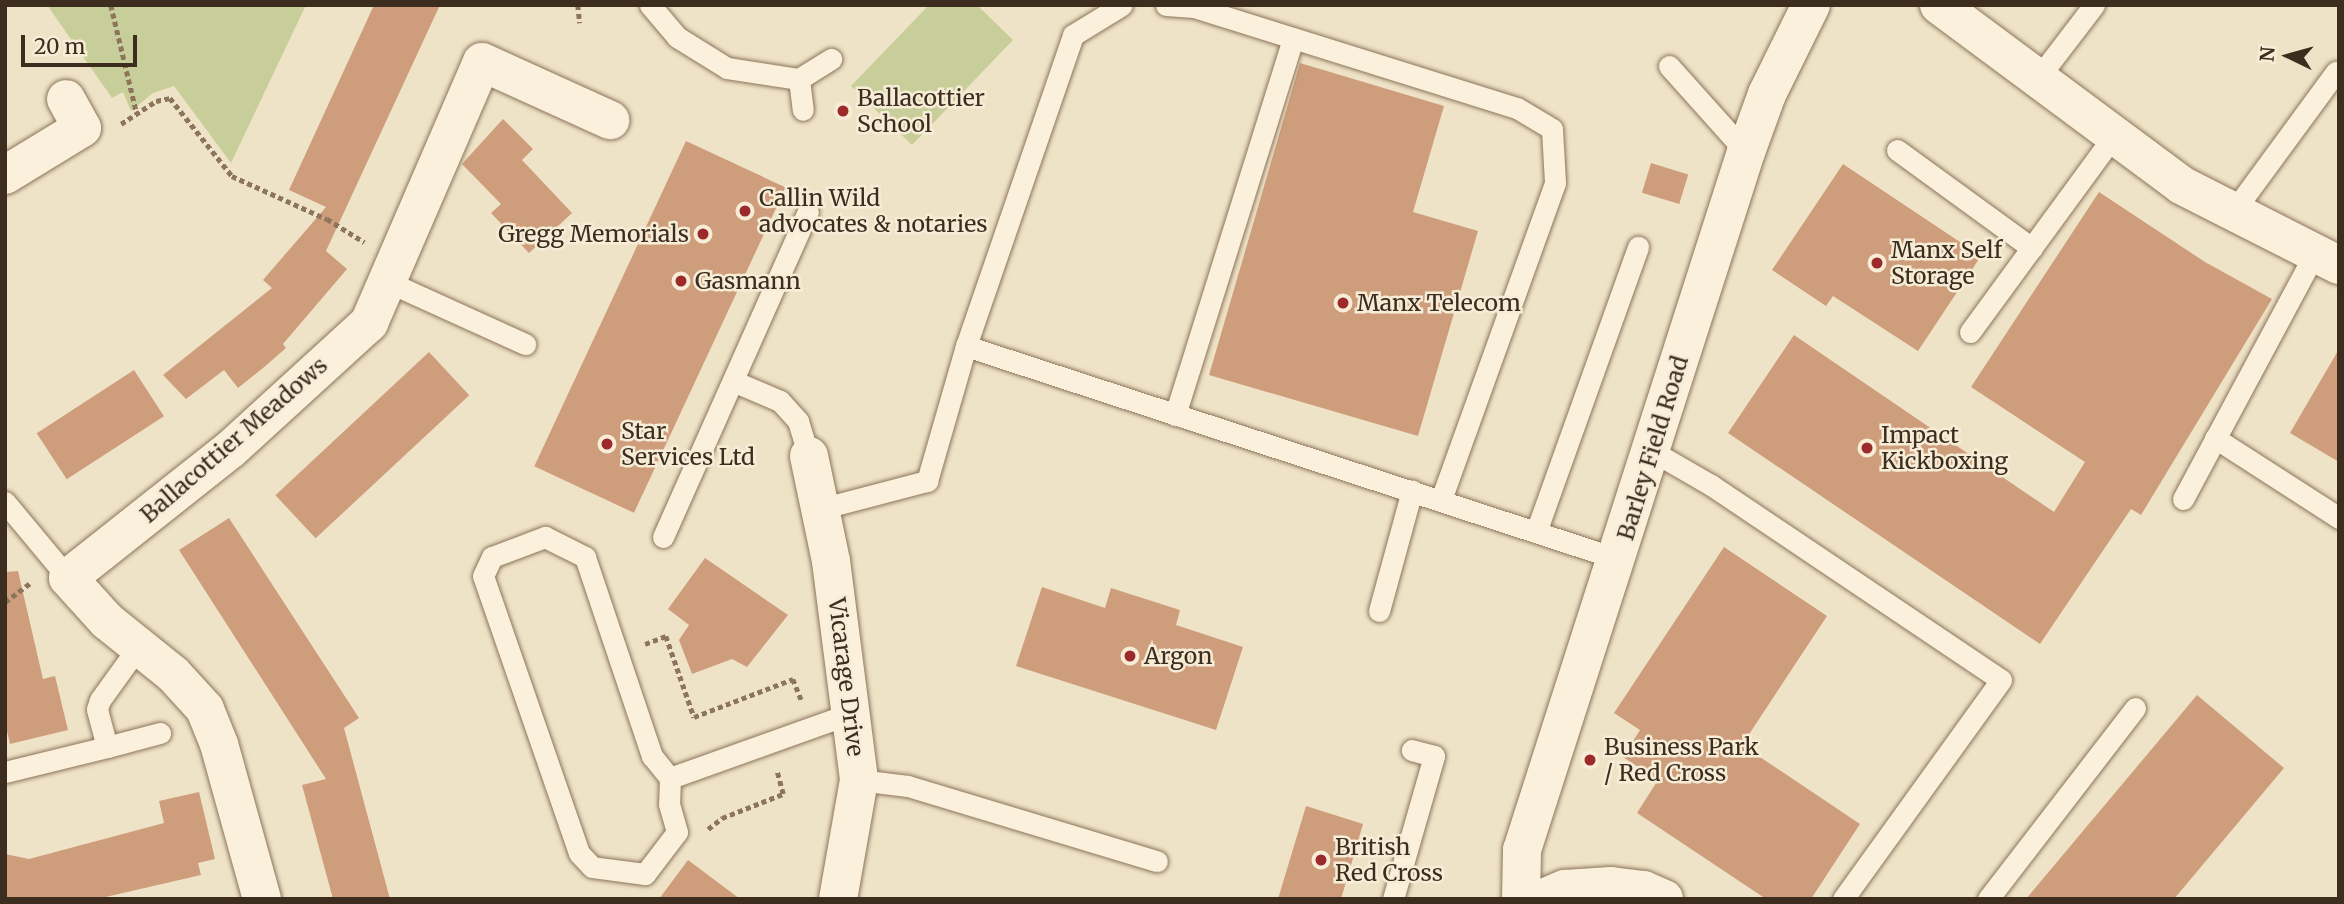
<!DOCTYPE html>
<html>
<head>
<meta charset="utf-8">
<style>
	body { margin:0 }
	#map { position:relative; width:2344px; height:904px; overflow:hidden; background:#efe3c7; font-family:Merriweather,serif }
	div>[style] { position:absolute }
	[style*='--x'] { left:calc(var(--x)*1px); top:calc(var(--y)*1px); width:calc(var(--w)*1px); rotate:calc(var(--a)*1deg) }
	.green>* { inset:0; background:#c8ce9a }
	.building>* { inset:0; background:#ce9e7c; transform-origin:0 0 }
	.path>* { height:4.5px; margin-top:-2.25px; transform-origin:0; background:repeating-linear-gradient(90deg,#8c755b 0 5px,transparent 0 8.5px) }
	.roads { filter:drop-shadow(0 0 2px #8c755b) drop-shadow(0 0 2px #8c755b) }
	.service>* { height:21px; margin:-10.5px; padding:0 10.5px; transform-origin:10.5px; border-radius:10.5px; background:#faf0db }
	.minor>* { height:38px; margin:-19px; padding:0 19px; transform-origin:19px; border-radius:19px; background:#faf0db }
	.dots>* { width:19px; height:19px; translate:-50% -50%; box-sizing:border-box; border:4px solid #f7edd7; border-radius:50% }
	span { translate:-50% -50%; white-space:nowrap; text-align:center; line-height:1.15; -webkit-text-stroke:5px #f7edd7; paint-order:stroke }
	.poi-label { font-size:23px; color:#3c2d1f }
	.left { translate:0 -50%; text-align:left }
	.right { translate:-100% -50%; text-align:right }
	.street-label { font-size:23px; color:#3c2d1f }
	.frame { position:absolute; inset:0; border:7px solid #3c2d1f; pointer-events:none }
	.north { position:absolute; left:2253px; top:21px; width:70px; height:70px; -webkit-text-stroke:5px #f7edd7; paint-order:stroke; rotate:275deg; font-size:19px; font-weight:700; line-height:28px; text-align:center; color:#3c2d1f }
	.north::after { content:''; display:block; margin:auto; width:24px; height:32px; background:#3c2d1f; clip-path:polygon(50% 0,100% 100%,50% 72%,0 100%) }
	.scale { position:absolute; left:21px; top:35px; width:116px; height:32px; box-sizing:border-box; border:4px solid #3c2d1f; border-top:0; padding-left:9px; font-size:21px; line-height:24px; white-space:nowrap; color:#3c2d1f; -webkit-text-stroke:5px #f7edd7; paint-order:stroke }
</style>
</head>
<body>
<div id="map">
	<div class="green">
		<div style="clip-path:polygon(47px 5px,306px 5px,231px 163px,174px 86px,153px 93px,131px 111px,123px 92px,112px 98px)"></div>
		<div style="clip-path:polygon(929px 5px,977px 5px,1013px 40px,912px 145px,851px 86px)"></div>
	</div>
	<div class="building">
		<div style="clip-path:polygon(374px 5px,440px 5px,326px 251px,347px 269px,283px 344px,286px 348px,263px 368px,238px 388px,224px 370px,186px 399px,163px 375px,272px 288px,263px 280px,326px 207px,289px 190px)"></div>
		<div style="clip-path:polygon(1300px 63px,1444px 106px,1413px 212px,1478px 231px,1418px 436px,1209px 375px)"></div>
		<div style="clip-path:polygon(503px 119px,533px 149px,522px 160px,572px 213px,529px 253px,491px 213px,501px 204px,462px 164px)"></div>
		<div style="left:686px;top:141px;width:110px;height:359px;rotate:25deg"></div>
		<div style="left:1651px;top:163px;width:39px;height:31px;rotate:17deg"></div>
		<div style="clip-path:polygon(1843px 164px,1981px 256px,1918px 351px,1833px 296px,1826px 306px,1772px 270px)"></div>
		<div style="clip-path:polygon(2099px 192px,2205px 262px,2272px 299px,2141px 515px,2131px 509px,2040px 644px,1728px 433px,1794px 335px,2054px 512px,2085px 462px,1971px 387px)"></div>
		<div style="clip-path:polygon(2339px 349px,2339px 462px,2290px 433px)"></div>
		<div style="left:429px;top:352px;width:59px;height:210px;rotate:47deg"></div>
		<div style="left:134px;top:370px;width:55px;height:116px;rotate:57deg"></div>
		<div style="clip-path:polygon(229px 518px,359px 718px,344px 728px,390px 899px,333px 899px,302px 785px,326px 779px,179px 550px)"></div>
		<div style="clip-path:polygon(1724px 547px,1827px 616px,1742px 745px,1860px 824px,1811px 899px,1766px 899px,1637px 813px,1658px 780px,1623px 757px,1640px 730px,1614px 713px)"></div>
		<div style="clip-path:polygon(705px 558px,788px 615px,747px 667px,732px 659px,692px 674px,679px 640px,689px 625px,668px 609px)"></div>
		<div style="clip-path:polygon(18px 571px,43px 679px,55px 676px,68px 730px,10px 744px,5px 723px,5px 572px)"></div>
		<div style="clip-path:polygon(1042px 587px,1105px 608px,1111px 588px,1180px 610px,1176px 625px,1243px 647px,1216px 730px,1016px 666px)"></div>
		<div style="clip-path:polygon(2197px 695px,2284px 768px,2174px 899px,2026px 899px)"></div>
		<div style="clip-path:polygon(199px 792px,215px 859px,198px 863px,201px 875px,97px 899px,5px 899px,5px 854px,29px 859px,164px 823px,159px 801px)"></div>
		<div style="clip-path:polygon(1306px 806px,1363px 824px,1341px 899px,1278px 899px)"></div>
		<div style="clip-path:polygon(688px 860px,740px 899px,659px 899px)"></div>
	</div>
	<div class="path">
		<div style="--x:111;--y:5;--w:112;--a:76.6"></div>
		<div style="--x:578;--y:5;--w:18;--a:84"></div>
		<div style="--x:121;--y:124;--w:42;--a:-33.3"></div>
		<div style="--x:156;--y:101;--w:14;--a:-12"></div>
		<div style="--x:170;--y:98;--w:100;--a:51.5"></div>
		<div style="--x:232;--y:176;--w:104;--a:24.4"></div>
		<div style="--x:327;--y:219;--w:44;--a:31.9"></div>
		<div style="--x:5;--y:602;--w:31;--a:-37"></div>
		<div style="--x:645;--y:644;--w:22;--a:-21"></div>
		<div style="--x:666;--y:636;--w:86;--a:70.9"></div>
		<div style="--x:694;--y:717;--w:106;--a:-21"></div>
		<div style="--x:793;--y:679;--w:24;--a:68"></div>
		<div style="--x:708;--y:829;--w:18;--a:-38"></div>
		<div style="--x:722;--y:818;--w:66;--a:-21.5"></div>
		<div style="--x:783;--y:794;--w:23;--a:-105"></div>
	</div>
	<div class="roads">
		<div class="service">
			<div style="--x:650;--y:5;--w:42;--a:49.8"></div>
			<div style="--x:677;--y:37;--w:59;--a:31.8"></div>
			<div style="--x:727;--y:68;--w:73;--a:8.7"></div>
			<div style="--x:799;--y:79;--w:38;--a:-32"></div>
			<div style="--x:1166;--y:5;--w:28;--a:4"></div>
			<div style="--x:1194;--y:7;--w:338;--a:17.4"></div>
			<div style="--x:1517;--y:108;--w:41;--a:31"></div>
			<div style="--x:1552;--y:129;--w:54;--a:86.8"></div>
			<div style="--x:1555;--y:183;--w:336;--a:109.8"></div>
			<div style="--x:1669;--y:66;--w:115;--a:48.2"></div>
			<div style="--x:2038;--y:78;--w:92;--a:-52.5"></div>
			<div style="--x:799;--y:79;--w:31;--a:83"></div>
			<div style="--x:1897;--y:150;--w:167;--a:36"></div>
			<div style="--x:2233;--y:212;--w:174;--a:-53.7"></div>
			<div style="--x:386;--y:281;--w:153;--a:24.4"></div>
			<div style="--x:1970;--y:332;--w:244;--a:-53.8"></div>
			<div style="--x:966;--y:346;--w:686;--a:18.09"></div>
			<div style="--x:733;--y:381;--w:51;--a:23.1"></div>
			<div style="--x:780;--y:401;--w:27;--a:48"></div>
			<div style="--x:798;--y:421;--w:37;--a:73"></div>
			<div style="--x:1175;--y:415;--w:395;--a:-72.6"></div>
			<div style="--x:2215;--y:438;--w:148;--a:32.8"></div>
			<div style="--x:1652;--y:451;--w:68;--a:30"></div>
			<div style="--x:1711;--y:485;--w:349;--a:33.9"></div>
			<div style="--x:2001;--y:680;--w:270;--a:125.8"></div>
			<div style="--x:2183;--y:499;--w:279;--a:-61.8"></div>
			<div style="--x:5;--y:502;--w:99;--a:50.3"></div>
			<div style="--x:820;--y:509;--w:111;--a:-14.7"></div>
			<div style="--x:927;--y:481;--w:141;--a:-73.9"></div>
			<div style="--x:966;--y:346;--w:329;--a:-71"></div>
			<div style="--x:1073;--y:35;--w:57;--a:-31.5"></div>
			<div style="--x:1536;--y:532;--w:303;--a:-70.3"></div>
			<div style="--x:663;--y:537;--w:356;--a:-66"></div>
			<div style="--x:1379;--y:611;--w:125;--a:-74.7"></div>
			<div style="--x:107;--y:747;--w:55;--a:-14.8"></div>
			<div style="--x:5;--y:772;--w:105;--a:-13.8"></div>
			<div style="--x:107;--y:747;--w:39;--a:-105"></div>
			<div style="--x:97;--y:709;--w:9;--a:-72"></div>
			<div style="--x:100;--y:700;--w:67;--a:-54.2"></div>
			<div style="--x:670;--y:778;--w:26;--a:92"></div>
			<div style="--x:669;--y:804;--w:29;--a:74"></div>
			<div style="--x:677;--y:832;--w:53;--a:127.3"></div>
			<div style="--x:645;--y:874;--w:53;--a:-172.5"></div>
			<div style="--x:592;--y:867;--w:19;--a:-133"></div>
			<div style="--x:579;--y:853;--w:293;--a:-109.1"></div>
			<div style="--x:483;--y:576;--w:21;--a:-65"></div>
			<div style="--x:492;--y:557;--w:57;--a:-20.7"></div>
			<div style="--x:545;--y:537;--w:45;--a:26.6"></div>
			<div style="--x:585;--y:557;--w:210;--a:71.4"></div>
			<div style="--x:652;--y:756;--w:28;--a:51"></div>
			<div style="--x:670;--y:778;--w:195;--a:-19.7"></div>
			<div style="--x:859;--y:780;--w:49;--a:7"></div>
			<div style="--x:908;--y:786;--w:260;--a:16.8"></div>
			<div style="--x:1393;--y:899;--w:149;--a:-74"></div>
			<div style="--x:1434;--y:756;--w:23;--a:-165"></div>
			<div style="--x:1988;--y:899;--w:241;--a:-52.4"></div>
		</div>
		<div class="minor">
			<div style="--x:1939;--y:5;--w:302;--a:36.6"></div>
			<div style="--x:2181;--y:185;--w:177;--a:26.9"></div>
			<div style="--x:5;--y:175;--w:90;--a:-31.4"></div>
			<div style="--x:82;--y:128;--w:33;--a:-119"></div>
			<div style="--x:809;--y:456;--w:107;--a:78.2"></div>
			<div style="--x:831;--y:561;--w:221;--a:82.7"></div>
			<div style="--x:859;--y:780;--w:121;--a:100"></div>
			<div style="--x:262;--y:899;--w:161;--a:-105.5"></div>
			<div style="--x:219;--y:744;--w:38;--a:-112"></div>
			<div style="--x:205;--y:709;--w:47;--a:-132.4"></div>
			<div style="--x:173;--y:674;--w:85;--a:-141.2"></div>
			<div style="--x:107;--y:621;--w:58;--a:-132.2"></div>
			<div style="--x:68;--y:578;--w:208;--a:-38.4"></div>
			<div style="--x:231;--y:449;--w:187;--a:-42.4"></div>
			<div style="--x:369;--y:323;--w:284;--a:-66.6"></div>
			<div style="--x:482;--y:62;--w:141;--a:24.4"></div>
			<div style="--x:1521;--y:899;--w:49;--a:-88.8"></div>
			<div style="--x:1522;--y:850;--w:733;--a:-72.21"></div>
			<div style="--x:1746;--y:152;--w:62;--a:-70.1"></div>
			<div style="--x:1767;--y:94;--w:99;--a:-63.7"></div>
			<div style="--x:1541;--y:899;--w:26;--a:-23"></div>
			<div style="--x:1565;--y:889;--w:46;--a:-3.7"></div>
			<div style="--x:1611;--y:886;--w:33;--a:7"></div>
			<div style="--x:1644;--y:890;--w:22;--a:24"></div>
		</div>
	</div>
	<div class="dots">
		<div style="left:843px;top:111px;background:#9c2a2b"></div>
		<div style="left:745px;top:211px;background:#9c2a2b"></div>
		<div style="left:703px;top:234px;background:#9c2a2b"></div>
		<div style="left:1877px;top:263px;background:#9c2a2b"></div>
		<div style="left:681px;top:281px;background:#9c2a2b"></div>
		<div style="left:1343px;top:303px;background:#9c2a2b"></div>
		<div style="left:607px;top:444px;background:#9c2a2b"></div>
		<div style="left:1867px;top:448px;background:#9c2a2b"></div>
		<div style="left:1130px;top:656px;background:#9c2a2b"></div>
		<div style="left:1590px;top:760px;background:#9c2a2b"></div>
		<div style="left:1321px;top:860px;background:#9c2a2b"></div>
	</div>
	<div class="poi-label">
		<span class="left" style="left:857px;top:111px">Ballacottier<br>School</span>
		<span class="left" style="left:759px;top:211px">Callin Wild<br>advocates &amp; notaries</span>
		<span class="right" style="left:689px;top:234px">Gregg Memorials</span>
		<span class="left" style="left:1891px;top:263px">Manx Self<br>Storage</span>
		<span class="left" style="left:695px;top:281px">Gasmann</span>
		<span class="left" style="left:1357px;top:303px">Manx Telecom</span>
		<span class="left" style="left:621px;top:444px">Star<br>Services Ltd</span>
		<span class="left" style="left:1881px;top:448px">Impact<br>Kickboxing</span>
		<span class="left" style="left:1144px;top:656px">Argon</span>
		<span class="left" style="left:1604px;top:760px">Business Park<br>/ Red Cross</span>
		<span class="left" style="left:1335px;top:860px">British<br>Red Cross</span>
	</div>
	<div class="street-label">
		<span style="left:234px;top:440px;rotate:-41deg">Ballacottier Meadows</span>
		<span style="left:1653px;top:448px;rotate:-73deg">Barley Field Road</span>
		<span style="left:846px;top:677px;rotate:83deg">Vicarage Drive</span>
	</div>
	<div class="frame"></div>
	<div class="north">N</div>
	<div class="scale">20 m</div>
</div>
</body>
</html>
